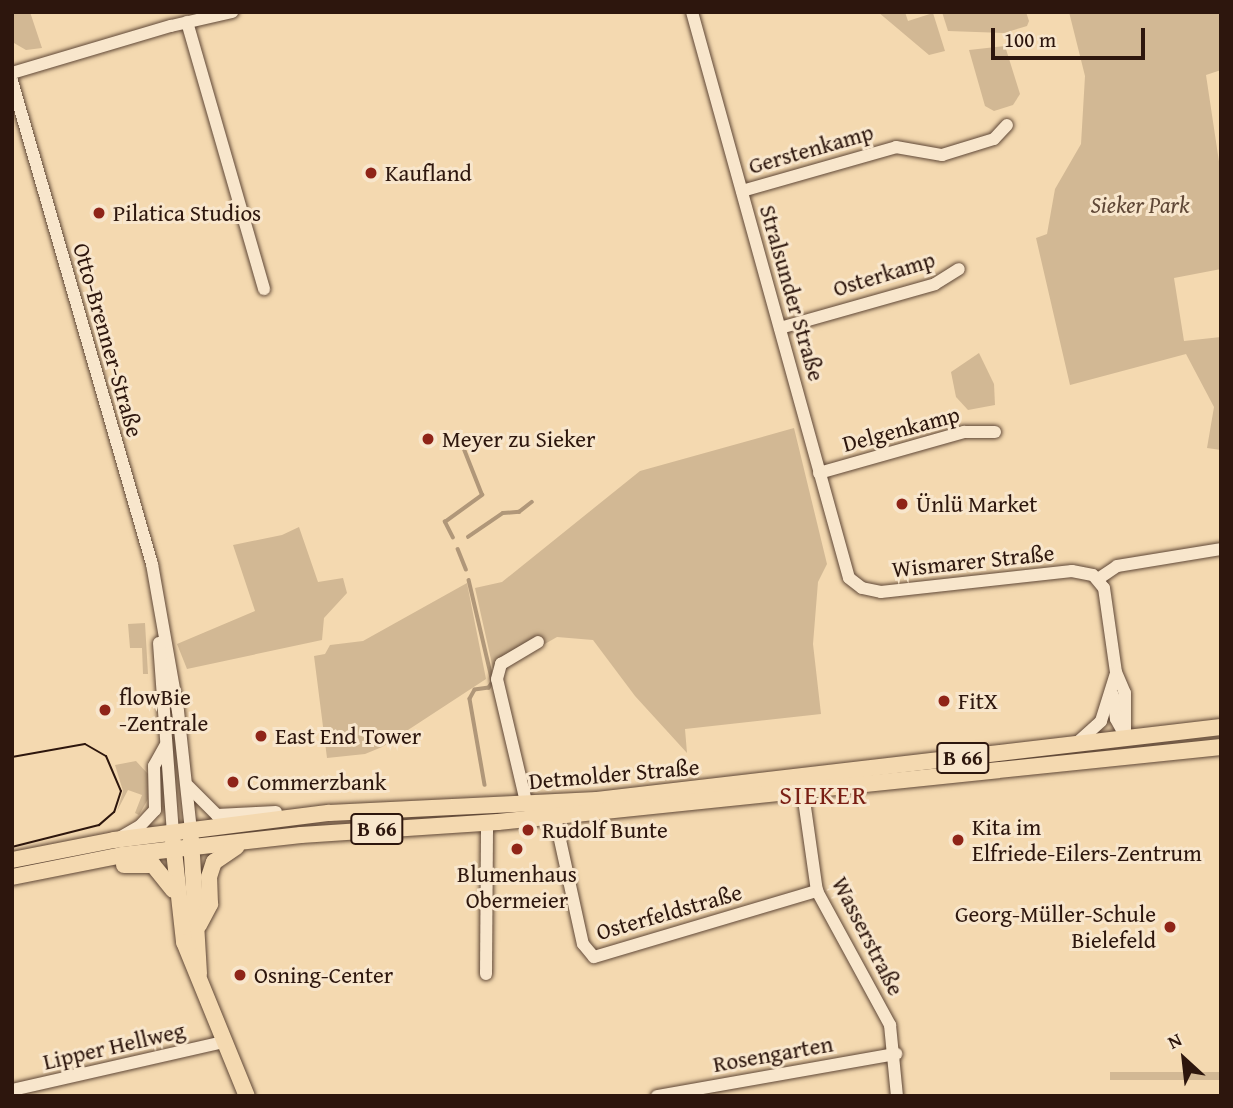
<!DOCTYPE html>
<html>
<head>
<meta charset="utf-8">
<style>
	body { margin:0 }
	#map { position:relative; width:1233px; height:1108px; overflow:hidden; background:#f4d9b0; font-family:"Gentium Book Plus",serif }
	div>[style] { position:absolute }
	[style*='--x'] { left:calc(var(--x)*1px); top:calc(var(--y)*1px); width:calc(var(--w)*1px); rotate:calc(var(--a)*1deg) }
	.green>* { inset:0; background:#d2b894; transform-origin:0 0 }
	.stream>* { height:3.5px; margin:-1.75px; padding:0 1.75px; transform-origin:1.75px; border-radius:1.75px; background:#b09779 }
	.roads { filter:drop-shadow(0 0 2px #5f4736) drop-shadow(0 0 2px #5f4736) }
	.minor>* { height:12px; margin:-6px; padding:0 6px; transform-origin:6px; border-radius:6px; background:#f8e6cc }
	.major>* { height:16px; margin:-8px; padding:0 8px; transform-origin:8px; border-radius:8px; background:#f4d9b0 }
	.tram>* { height:2px; margin:-1px; padding:0 1px; transform-origin:1px; border-radius:1px; background:#2d160d }
	.dots>* { width:19px; height:19px; translate:-50% -50%; box-sizing:border-box; border:4px solid #f8e6cc; border-radius:50% }
	span { translate:-50% -50%; white-space:nowrap; text-align:center; line-height:1.15; -webkit-text-stroke:6px #f8e6cc; paint-order:stroke }
	.shield-label span { padding:2px 5px; background:#f8e6cc; border:2px solid; border-radius:5px; -webkit-text-stroke-width:0 }
	.shield-label { font-size:21px; color:#2d160d; font-weight:700 }
	.street-label { font-size:23px; color:#2d160d }
	.poi-label { font-size:23px; color:#2d160d }
	.left { translate:0 -50%; text-align:left }
	.right { translate:-100% -50%; text-align:right }
	.park-label { font-size:23px; color:#5f4736; font-style:italic }
	.quarter-label { font-size:26px; color:#7a1f14; letter-spacing:2px }
	.frame { position:absolute; inset:0; border:14px solid #2d160d; pointer-events:none }
	.north { position:absolute; left:1149px; top:1024px; width:70px; height:70px; -webkit-text-stroke:5px #f8e6cc; paint-order:stroke; rotate:333deg; font-size:19px; font-weight:700; line-height:28px; text-align:center; color:#2d160d }
	.north::after { content:''; display:block; margin:auto; width:24px; height:32px; background:#2d160d; clip-path:polygon(50% 0,100% 100%,50% 72%,0 100%) }
	.scale { position:absolute; left:991px; top:28px; width:154px; height:32px; box-sizing:border-box; border:4px solid #2d160d; border-top:0; padding-left:9px; font-size:21px; line-height:24px; white-space:nowrap; color:#2d160d; -webkit-text-stroke:5px #f8e6cc; paint-order:stroke }
</style>
</head>
<body>
<div id="map">
	<div class="green">
		<div style="clip-path:polygon(12px 12px,30px 12px,42px 48px,26px 50px,14px 43px)"></div>
		<div style="clip-path:polygon(878px 12px,905px 12px,908px 21px,933px 13px,945px 51px,929px 55px)"></div>
		<div style="clip-path:polygon(942px 12px,1026px 12px,1029px 21px,1027px 26px,1004px 33px,948px 31px)"></div>
		<div style="clip-path:polygon(1069px 12px,1221px 12px,1221px 70px,1206px 75px,1221px 175px,1221px 269px,1174px 278px,1184px 341px,1221px 337px,1221px 450px,1207px 448px,1214px 407px,1186px 354px,1070px 385px,1036px 238px,1047px 234px,1055px 189px,1081px 144px,1085px 76px)"></div>
		<div style="clip-path:polygon(1005px 46px,1020px 94px,1013px 105px,994px 111px,985px 106px,969px 50px)"></div>
		<div style="clip-path:polygon(979px 353px,994px 384px,995px 405px,968px 410px,956px 397px,951px 372px)"></div>
		<div style="clip-path:polygon(794px 428px,827px 564px,818px 582px,813px 644px,821px 714px,685px 729px,687px 753px,635px 696px,593px 640px,557px 637px,494px 673px,475px 588px,502px 582px,640px 471px)"></div>
		<div style="clip-path:polygon(299px 527px,318px 582px,343px 578px,347px 593px,324px 618px,322px 640px,187px 669px,177px 644px,255px 611px,233px 545px,282px 535px)"></div>
		<div style="clip-path:polygon(467px 583px,486px 679px,382px 747px,365px 754px,327px 758px,314px 656px,325px 654px,330px 645px,363px 641px)"></div>
		<div style="clip-path:polygon(145px 623px,148px 674px,143px 674px,142px 648px,130px 648px,128px 624px)"></div>
		<div style="clip-path:polygon(136px 761px,148px 774px,148px 799px,139px 815px,135px 813px,142px 795px,128px 790px,117px 811px,123px 791px,115px 765px)"></div>
		<div style="left:1221px;top:1072px;width:8px;height:111px;rotate:90deg"></div>
	</div>
	<div class="stream">
		<div style="--x:468;--y:537;--w:42;--a:-34.4"></div>
		<div style="--x:503;--y:513;--w:16;--a:-4"></div>
		<div style="--x:519;--y:512;--w:16;--a:-38"></div>
		<div style="--x:453;--y:538;--w:18;--a:-117"></div>
		<div style="--x:445;--y:522;--w:46;--a:-36.1"></div>
		<div style="--x:482;--y:495;--w:57;--a:-111.6"></div>
		<div style="--x:458;--y:549;--w:22;--a:68"></div>
		<div style="--x:469;--y:580;--w:105;--a:76.8"></div>
		<div style="--x:493;--y:682;--w:7;--a:124"></div>
		<div style="--x:489;--y:688;--w:14;--a:172"></div>
		<div style="--x:475;--y:690;--w:10;--a:119"></div>
		<div style="--x:470;--y:699;--w:87;--a:80.1"></div>
	</div>
	<div class="roads">
		<div class="minor">
			<div style="--x:692;--y:12;--w:587;--a:74.5"></div>
			<div style="--x:849;--y:578;--w:16;--a:38"></div>
			<div style="--x:862;--y:588;--w:19;--a:12"></div>
			<div style="--x:881;--y:592;--w:192;--a:-6.3"></div>
			<div style="--x:1072;--y:571;--w:21;--a:11"></div>
			<div style="--x:1093;--y:575;--w:17;--a:50"></div>
			<div style="--x:1104;--y:588;--w:85;--a:81.9"></div>
			<div style="--x:1116;--y:672;--w:23;--a:67"></div>
			<div style="--x:1125;--y:693;--w:42;--a:90"></div>
			<div style="--x:187;--y:22;--w:278;--a:73.9"></div>
			<div style="--x:12;--y:73;--w:166;--a:-16.5"></div>
			<div style="--x:171;--y:26;--w:63;--a:-12.9"></div>
			<div style="--x:12;--y:81;--w:503;--a:73.84"></div>
			<div style="--x:152;--y:564;--w:149;--a:80"></div>
			<div style="--x:178;--y:711;--w:120;--a:83.8"></div>
			<div style="--x:742;--y:191;--w:160;--a:-15.9"></div>
			<div style="--x:896;--y:147;--w:47;--a:9.9"></div>
			<div style="--x:942;--y:155;--w:54;--a:-17.1"></div>
			<div style="--x:994;--y:139;--w:19;--a:-47"></div>
			<div style="--x:780;--y:328;--w:161;--a:-15.8"></div>
			<div style="--x:935;--y:284;--w:28;--a:-32"></div>
			<div style="--x:819;--y:473;--w:151;--a:-15.8"></div>
			<div style="--x:964;--y:432;--w:31;--a:0"></div>
			<div style="--x:1098;--y:579;--w:23;--a:-34"></div>
			<div style="--x:1117;--y:566;--w:105;--a:-9.3"></div>
			<div style="--x:159;--y:643;--w:190;--a:85.8"></div>
			<div style="--x:1113;--y:695;--w:24;--a:83"></div>
			<div style="--x:1116;--y:719;--w:18;--a:61"></div>
			<div style="--x:1078;--y:742;--w:31;--a:-42"></div>
			<div style="--x:1101;--y:721;--w:50;--a:-72.6"></div>
			<div style="--x:188;--y:786;--w:41;--a:45"></div>
			<div style="--x:217;--y:815;--w:59;--a:-2.9"></div>
			<div style="--x:803;--y:793;--w:99;--a:81.9"></div>
			<div style="--x:817;--y:891;--w:153;--a:61.4"></div>
			<div style="--x:890;--y:1025;--w:71;--a:84.4"></div>
			<div style="--x:527;--y:806;--w:130;--a:-103.3"></div>
			<div style="--x:497;--y:679;--w:16;--a:-75"></div>
			<div style="--x:501;--y:664;--w:43;--a:-30.7"></div>
			<div style="--x:555;--y:817;--w:130;--a:77.6"></div>
			<div style="--x:583;--y:944;--w:17;--a:50"></div>
			<div style="--x:594;--y:957;--w:233;--a:-16.5"></div>
			<div style="--x:121;--y:837;--w:22;--a:-30"></div>
			<div style="--x:140;--y:826;--w:22;--a:-47"></div>
			<div style="--x:155;--y:810;--w:44;--a:-91.3"></div>
			<div style="--x:154;--y:766;--w:23;--a:-61"></div>
			<div style="--x:486;--y:974;--w:151;--a:-89.6"></div>
			<div style="--x:12;--y:1090;--w:217;--a:-12.8"></div>
			<div style="--x:657;--y:1096;--w:243;--a:-10"></div>
		</div>
		<div class="major">
			<div style="--x:191;--y:839;--w:135;--a:86.6"></div>
			<div style="--x:173;--y:842;--w:101;--a:83.7"></div>
			<div style="--x:184;--y:942;--w:166;--a:67.8"></div>
			<div style="--x:12;--y:860;--w:104;--a:-11.1"></div>
			<div style="--x:114;--y:840;--w:217;--a:-7.2"></div>
			<div style="--x:329;--y:813;--w:268;--a:-2.8"></div>
			<div style="--x:597;--y:800;--w:628;--a:-6.67"></div>
			<div style="--x:124;--y:865;--w:29;--a:0"></div>
			<div style="--x:153;--y:865;--w:32;--a:51"></div>
			<div style="--x:12;--y:877;--w:112;--a:-11.3"></div>
			<div style="--x:122;--y:855;--w:180;--a:-6.4"></div>
			<div style="--x:301;--y:835;--w:197;--a:-3.8"></div>
			<div style="--x:498;--y:822;--w:727;--a:-5.92"></div>
			<div style="--x:199;--y:925;--w:24;--a:-62"></div>
			<div style="--x:210;--y:904;--w:27;--a:-92"></div>
			<div style="--x:209;--y:877;--w:16;--a:-72"></div>
			<div style="--x:214;--y:862;--w:27;--a:-34"></div>
		</div>
	</div>
	<div class="tram">
		<div style="--x:12;--y:757;--w:74;--a:-10.1"></div>
		<div style="--x:85;--y:744;--w:24;--a:30"></div>
		<div style="--x:106;--y:756;--w:38;--a:67"></div>
		<div style="--x:121;--y:791;--w:22;--a:108"></div>
		<div style="--x:114;--y:812;--w:20;--a:139"></div>
		<div style="--x:99;--y:825;--w:90;--a:165.8"></div>
	</div>
	<div class="dots">
		<div style="left:371px;top:173px;background:#8f2418"></div>
		<div style="left:99px;top:213px;background:#8f2418"></div>
		<div style="left:428px;top:439px;background:#8f2418"></div>
		<div style="left:902px;top:504px;background:#8f2418"></div>
		<div style="left:944px;top:701px;background:#8f2418"></div>
		<div style="left:105px;top:710px;background:#8f2418"></div>
		<div style="left:261px;top:736px;background:#8f2418"></div>
		<div style="left:233px;top:782px;background:#8f2418"></div>
		<div style="left:528px;top:830px;background:#8f2418"></div>
		<div style="left:958px;top:840px;background:#8f2418"></div>
		<div style="left:517px;top:849px;background:#8f2418"></div>
		<div style="left:1170px;top:927px;background:#8f2418"></div>
		<div style="left:240px;top:975px;background:#8f2418"></div>
	</div>
	<div class="shield-label">
		<span style="left:963px;top:758px">B 66</span>
		<span style="left:377px;top:829px">B 66</span>
	</div>
	<div class="street-label">
		<span style="left:811px;top:149px;rotate:-16deg">Gerstenkamp</span>
		<span style="left:884px;top:274px;rotate:-17deg">Osterkamp</span>
		<span style="left:792px;top:293px;rotate:74deg">Stralsunder Straße</span>
		<span style="left:108px;top:340px;rotate:74deg">Otto-Brenner-Straße</span>
		<span style="left:901px;top:429px;rotate:-15deg">Delgenkamp</span>
		<span style="left:973px;top:561px;rotate:-6deg">Wismarer Straße</span>
		<span style="left:614px;top:774px;rotate:-5deg">Detmolder Straße</span>
		<span style="left:669px;top:912px;rotate:-16deg">Osterfeldstraße</span>
		<span style="left:868px;top:936px;rotate:63deg">Wasserstraße</span>
		<span style="left:114px;top:1046px;rotate:-13deg">Lipper Hellweg</span>
		<span style="left:773px;top:1054px;rotate:-10deg">Rosengarten</span>
	</div>
	<div class="poi-label">
		<span class="left" style="left:385px;top:173px">Kaufland</span>
		<span class="left" style="left:113px;top:213px">Pilatica Studios</span>
		<span class="left" style="left:442px;top:439px">Meyer zu Sieker</span>
		<span class="left" style="left:916px;top:504px">Ünlü Market</span>
		<span class="left" style="left:119px;top:710px">flowBie<br>-Zentrale</span>
		<span class="left" style="left:958px;top:701px">FitX</span>
		<span class="left" style="left:275px;top:736px">East End Tower</span>
		<span class="left" style="left:247px;top:782px">Commerzbank</span>
		<span class="left" style="left:972px;top:840px">Kita im<br>Elfriede-Eilers-Zentrum</span>
		<span class="left" style="left:542px;top:830px">Rudolf Bunte</span>
		<span style="left:517px;top:887px">Blumenhaus<br>Obermeier</span>
		<span class="right" style="left:1156px;top:927px">Georg-Müller-Schule<br>Bielefeld</span>
		<span class="left" style="left:254px;top:975px">Osning-Center</span>
	</div>
	<div class="park-label">
		<span style="left:1140px;top:205px">Sieker Park</span>
	</div>
	<div class="quarter-label">
		<span style="left:824px;top:795px">SIEKER</span>
	</div>
	<div class="frame"></div>
	<div class="north">N</div>
	<div class="scale">100 m</div>
</div>
</body>
</html>
